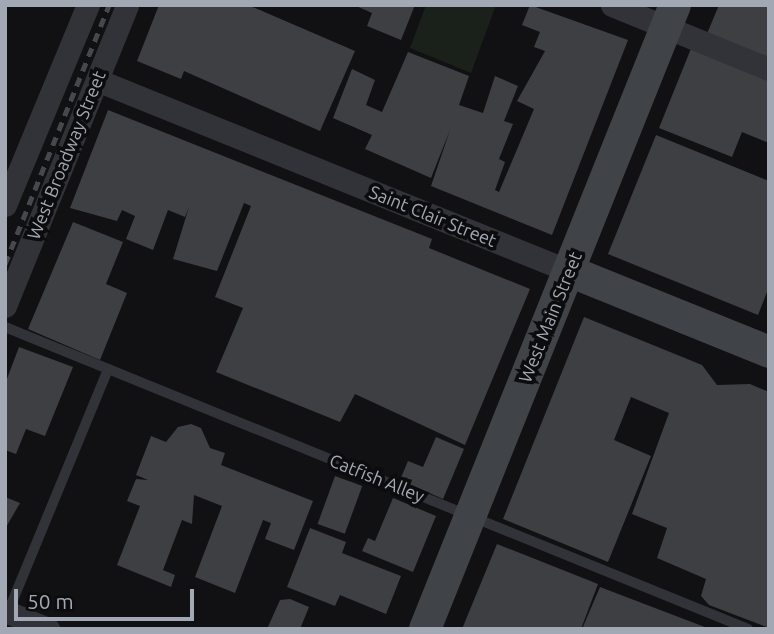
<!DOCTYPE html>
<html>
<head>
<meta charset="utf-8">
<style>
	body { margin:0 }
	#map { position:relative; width:774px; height:634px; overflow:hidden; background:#111113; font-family:Ubuntu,sans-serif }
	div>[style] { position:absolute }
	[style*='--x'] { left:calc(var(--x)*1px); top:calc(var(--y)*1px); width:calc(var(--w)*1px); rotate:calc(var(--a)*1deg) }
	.green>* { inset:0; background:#19211a }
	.building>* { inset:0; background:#3d3f43; transform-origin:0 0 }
	.lane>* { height:10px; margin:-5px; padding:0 5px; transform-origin:5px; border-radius:5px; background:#323338 }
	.street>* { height:23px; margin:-11.5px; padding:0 11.5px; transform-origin:11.5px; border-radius:11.5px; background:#323338 }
	.secondary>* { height:32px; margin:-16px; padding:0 16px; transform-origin:16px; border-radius:16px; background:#404348 }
	.rail>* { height:5px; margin-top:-2.5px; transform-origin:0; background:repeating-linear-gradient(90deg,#45484d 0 9px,transparent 0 16px) }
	span { translate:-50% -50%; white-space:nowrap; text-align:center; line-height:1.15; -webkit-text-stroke:7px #0c0c0e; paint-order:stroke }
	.street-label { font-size:18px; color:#a2a9b4 }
	.frame { position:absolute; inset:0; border:7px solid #a2a9b4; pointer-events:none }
	.scale { position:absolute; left:14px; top:589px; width:180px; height:32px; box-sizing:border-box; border:4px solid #a2a9b4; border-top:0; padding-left:9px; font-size:21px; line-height:24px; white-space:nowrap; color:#a2a9b4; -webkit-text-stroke:5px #0c0c0e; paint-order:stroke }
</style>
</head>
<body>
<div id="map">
	<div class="green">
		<div style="clip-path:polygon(426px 5px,496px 5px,471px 73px,410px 48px)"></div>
	</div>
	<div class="building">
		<div style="clip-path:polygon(159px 5px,248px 5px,355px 51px,320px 131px,184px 71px,181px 79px,137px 61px)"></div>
		<div style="clip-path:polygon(354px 5px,415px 5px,401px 40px,367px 26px,372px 13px)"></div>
		<div style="clip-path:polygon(530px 5px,628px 40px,552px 235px,431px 186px,450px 130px,431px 178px,365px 149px,372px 135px,333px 118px,352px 69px,375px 80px,366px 105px,382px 112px,408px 52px,469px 76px,459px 105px,483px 113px,495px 76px,518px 86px,504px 121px,513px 124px,499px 159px,505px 162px,495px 190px,499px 192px,534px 109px,517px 101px,545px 51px,534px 47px,540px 32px,522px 25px)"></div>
		<div style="clip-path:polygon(719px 5px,769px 5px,769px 61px,706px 36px)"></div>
		<div style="clip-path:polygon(692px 46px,769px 78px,769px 143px,742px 132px,732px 157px,659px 128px)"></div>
		<div style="clip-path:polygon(108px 110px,432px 239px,429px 248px,530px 289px,465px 445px,355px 394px,340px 422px,216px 372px,243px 308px,215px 297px,251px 206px,244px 203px,217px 271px,173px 259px,189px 207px,185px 217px,168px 210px,153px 250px,126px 239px,135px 216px,122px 210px,117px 221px,70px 208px)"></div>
		<div style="clip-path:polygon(656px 135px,769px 181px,769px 287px,758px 315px,608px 254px)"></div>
		<div style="clip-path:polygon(73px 222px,123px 242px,106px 284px,127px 293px,100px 360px,28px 329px)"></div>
		<div style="clip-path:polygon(584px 317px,702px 365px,717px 385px,750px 384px,769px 392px,769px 628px,709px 605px,701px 596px,706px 579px,657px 558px,667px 528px,632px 514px,669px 413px,631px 397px,614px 440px,651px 456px,608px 562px,503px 519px)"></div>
		<div style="clip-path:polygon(19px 347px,73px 367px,45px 436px,26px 429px,16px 454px,5px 450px,5px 384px)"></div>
		<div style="clip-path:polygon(191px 424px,201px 428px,210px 448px,225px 453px,221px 465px,313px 501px,294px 550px,265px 539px,271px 523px,263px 520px,235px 593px,195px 577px,222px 506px,194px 495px,192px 524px,182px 520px,163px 570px,175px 575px,171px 587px,117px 565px,140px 506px,127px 501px,136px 479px,148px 480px,136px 475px,151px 436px,166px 442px,178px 427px)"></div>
		<div style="clip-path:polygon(436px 437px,464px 449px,443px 499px,400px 480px,408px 461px,423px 467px)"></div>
		<div style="left:335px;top:476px;width:29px;height:51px;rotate:20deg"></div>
		<div style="clip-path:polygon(5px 497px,20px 503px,5px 529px)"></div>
		<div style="clip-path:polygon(393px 498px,436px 516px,413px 572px,362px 551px,368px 538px,375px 541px)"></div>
		<div style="clip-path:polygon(310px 528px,346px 542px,342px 553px,401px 576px,386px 614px,340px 595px,335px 606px,287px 587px)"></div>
		<div style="clip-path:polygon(497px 544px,598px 584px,581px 629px,462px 629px)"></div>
		<div style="clip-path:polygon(600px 587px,710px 629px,582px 629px)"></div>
		<div style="clip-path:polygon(290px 599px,309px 607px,300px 629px,267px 629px,280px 600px)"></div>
	</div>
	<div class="lane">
		<div style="--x:5;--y:327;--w:802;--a:22.12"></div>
		<div style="--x:8;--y:612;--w:263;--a:-67.6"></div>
	</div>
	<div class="street">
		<div style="--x:612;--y:5;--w:170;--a:22.2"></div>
		<div style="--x:97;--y:80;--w:509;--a:22.03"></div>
		<div style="--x:5;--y:205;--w:217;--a:-67.5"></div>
		<div style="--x:5;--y:306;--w:325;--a:-67.9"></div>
		<div style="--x:5;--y:611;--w:47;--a:22.7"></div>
	</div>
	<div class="secondary">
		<div style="--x:569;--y:271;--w:216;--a:22"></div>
		<div style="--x:425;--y:629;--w:672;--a:-68.17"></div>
	</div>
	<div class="rail">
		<div style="--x:5;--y:264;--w:279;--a:-68.1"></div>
	</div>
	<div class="street-label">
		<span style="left:66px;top:155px;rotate:-68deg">West Broadway Street</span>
		<span style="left:433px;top:216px;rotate:22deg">Saint Clair Street</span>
		<span style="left:550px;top:317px;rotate:-68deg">West Main Street</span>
		<span style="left:377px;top:478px;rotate:22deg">Catfish Alley</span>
	</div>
	<div class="frame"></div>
	<div class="scale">50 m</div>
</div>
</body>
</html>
